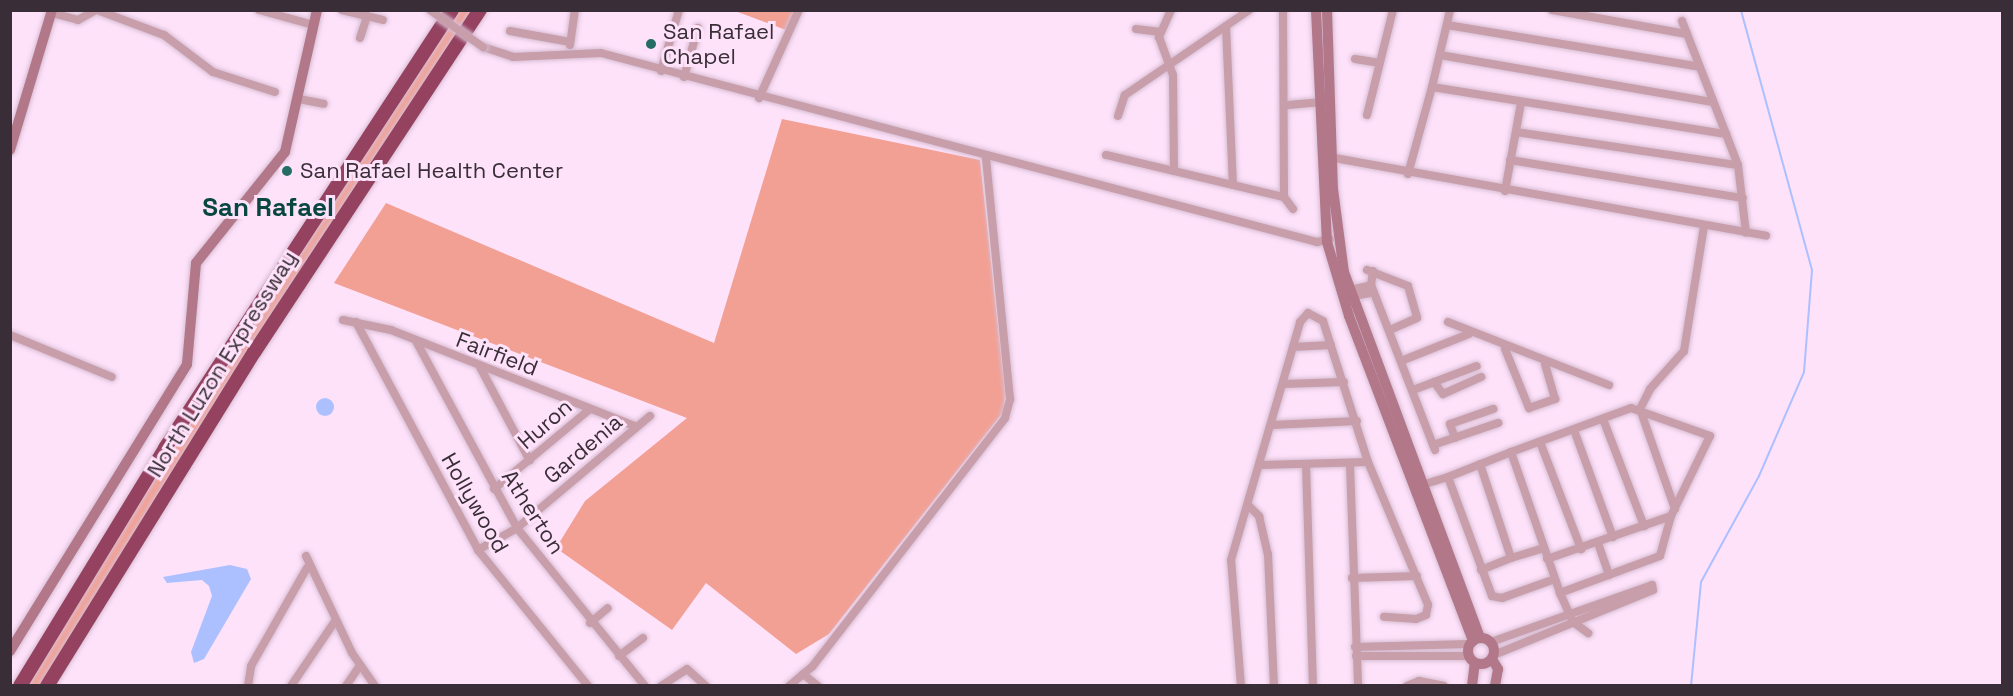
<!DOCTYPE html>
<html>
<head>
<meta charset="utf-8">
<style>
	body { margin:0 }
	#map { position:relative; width:2013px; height:696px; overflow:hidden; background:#fee2fa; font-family:"Space Grotesk",sans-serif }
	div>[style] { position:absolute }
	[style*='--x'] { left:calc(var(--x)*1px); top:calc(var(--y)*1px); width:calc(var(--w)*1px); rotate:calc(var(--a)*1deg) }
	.green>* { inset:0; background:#f3a094 }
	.water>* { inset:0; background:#acbfff }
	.round { border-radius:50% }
	.stream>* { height:2px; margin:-1px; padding:0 1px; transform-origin:1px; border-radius:1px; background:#acbfff }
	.roads { filter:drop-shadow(0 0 2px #d7bed3) drop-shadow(0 0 2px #d7bed3) }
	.street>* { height:8px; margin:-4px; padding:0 4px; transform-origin:4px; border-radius:4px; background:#c89eaa }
	.secondary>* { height:10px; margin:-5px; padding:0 5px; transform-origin:5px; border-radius:5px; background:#b3778a }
	.secondary>.ring { margin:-5px; padding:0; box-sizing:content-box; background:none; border:10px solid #b3778a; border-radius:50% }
	.highway>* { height:14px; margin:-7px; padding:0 7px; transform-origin:7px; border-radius:7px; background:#944260 }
	.bridges { filter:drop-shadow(0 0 2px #d7bed3) drop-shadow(0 0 2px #d7bed3) }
	.street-bridge>* { height:8px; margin:-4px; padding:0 4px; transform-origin:4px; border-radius:4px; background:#c89eaa }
	.dots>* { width:16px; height:16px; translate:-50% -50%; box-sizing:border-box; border:3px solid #fee2fa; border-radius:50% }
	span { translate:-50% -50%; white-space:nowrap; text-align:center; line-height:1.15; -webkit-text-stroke:6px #fee2fa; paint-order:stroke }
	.poi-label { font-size:22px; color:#392e37 }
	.left { translate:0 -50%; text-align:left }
	.street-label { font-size:22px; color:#392e37 }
	.quarter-label { font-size:26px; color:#084740; font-weight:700 }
	.frame { position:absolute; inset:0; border:12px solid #392e37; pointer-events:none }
</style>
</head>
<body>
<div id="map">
	<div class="green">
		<div style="clip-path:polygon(455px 11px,474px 11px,228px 383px,42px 685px,23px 686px)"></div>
		<div style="clip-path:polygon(735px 11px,795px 11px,786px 30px)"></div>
		<div style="clip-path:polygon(782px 119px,980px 160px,1005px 392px,1004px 411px,829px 634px,796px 654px,706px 583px,672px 630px,556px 548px,585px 501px,687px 418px,334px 283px,386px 203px,714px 343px)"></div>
	</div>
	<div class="water">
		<div class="round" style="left:316px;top:398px;width:18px;height:18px"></div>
		<div style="clip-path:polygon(230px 565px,247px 569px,251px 579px,204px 659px,194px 663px,191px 652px,212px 596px,209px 586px,202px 580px,167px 583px,163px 577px)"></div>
	</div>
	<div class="stream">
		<div style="--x:1691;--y:686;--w:104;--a:-84.5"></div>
		<div style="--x:1701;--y:582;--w:121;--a:-61.3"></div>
		<div style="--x:1759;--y:476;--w:113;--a:-66.6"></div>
		<div style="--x:1804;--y:372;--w:102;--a:-85.5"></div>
		<div style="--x:1812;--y:270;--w:270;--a:-105.3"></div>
	</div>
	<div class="roads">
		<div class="street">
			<div style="--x:97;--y:10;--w:72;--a:20.5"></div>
			<div style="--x:164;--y:35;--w:61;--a:37.1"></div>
			<div style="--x:213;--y:72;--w:65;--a:17.9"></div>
			<div style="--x:259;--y:10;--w:57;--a:15.3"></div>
			<div style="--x:342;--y:10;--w:42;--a:13.7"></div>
			<div style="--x:1171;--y:10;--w:30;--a:114"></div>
			<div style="--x:1159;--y:37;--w:40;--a:69.8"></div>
			<div style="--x:1173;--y:75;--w:96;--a:89.4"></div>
			<div style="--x:1552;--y:10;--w:137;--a:10.1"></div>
			<div style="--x:52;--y:13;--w:27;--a:15"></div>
			<div style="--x:78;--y:20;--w:21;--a:-29"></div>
			<div style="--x:1682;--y:21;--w:121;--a:68.7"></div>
			<div style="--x:1447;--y:25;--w:256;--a:9.4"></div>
			<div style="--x:1226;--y:26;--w:159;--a:87.5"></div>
			<div style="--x:1136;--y:29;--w:25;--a:7"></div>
			<div style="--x:510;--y:31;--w:61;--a:10.4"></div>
			<div style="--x:360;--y:38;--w:23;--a:-72"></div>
			<div style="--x:570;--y:45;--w:35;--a:-82"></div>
			<div style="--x:483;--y:47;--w:32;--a:18"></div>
			<div style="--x:513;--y:57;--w:88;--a:-2.6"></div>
			<div style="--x:601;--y:53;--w:741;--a:14.79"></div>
			<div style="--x:1317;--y:242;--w:13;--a:-13"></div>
			<div style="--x:1440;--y:55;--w:277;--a:9.8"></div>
			<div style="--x:1355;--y:59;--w:24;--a:9"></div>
			<div style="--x:661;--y:71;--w:64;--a:-73.6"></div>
			<div style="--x:684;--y:77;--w:51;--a:-74.1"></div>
			<div style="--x:1432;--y:87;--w:79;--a:-76.8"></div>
			<div style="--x:759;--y:98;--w:97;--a:-65.6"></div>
			<div style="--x:299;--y:99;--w:25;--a:11"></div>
			<div style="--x:1288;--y:105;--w:37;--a:-5"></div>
			<div style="--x:1367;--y:115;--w:108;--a:-76.1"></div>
			<div style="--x:1118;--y:116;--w:22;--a:-72"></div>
			<div style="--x:1125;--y:95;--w:150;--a:-34.4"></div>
			<div style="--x:1516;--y:132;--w:224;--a:8.5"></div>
			<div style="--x:1106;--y:155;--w:183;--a:13.3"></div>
			<div style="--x:1284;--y:197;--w:187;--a:-90.3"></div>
			<div style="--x:1329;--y:157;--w:444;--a:10.2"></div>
			<div style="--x:1510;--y:160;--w:236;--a:9.3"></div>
			<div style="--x:1408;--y:174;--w:90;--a:-74.6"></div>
			<div style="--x:1432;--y:87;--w:298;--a:9.1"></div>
			<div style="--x:1726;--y:134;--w:33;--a:69"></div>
			<div style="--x:1738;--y:165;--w:68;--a:83.3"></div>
			<div style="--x:1505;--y:191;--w:89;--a:-79.7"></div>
			<div style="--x:1284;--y:197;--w:15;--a:53"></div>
			<div style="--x:1367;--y:270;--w:44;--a:21.3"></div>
			<div style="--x:1408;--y:286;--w:33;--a:74"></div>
			<div style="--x:1417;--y:318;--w:30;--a:156"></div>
			<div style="--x:1373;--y:271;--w:14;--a:98"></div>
			<div style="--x:1371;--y:285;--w:177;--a:68.8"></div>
			<div style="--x:1346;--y:291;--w:26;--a:-13"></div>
			<div style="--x:1349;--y:297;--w:25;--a:-11"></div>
			<div style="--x:343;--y:320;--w:49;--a:11.8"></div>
			<div style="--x:391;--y:330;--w:264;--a:21.5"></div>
			<div style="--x:356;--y:322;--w:259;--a:61.8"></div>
			<div style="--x:478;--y:550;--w:175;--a:51"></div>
			<div style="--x:1448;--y:322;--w:173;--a:21.4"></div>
			<div style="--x:10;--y:335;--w:110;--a:22.4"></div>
			<div style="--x:416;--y:341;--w:213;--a:61.6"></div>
			<div style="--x:517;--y:528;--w:203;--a:51"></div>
			<div style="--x:1293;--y:347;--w:38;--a:-3"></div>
			<div style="--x:1505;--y:349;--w:64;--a:67.9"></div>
			<div style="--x:1529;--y:408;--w:28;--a:-19"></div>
			<div style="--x:1555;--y:399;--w:36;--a:-106"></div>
			<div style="--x:1401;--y:361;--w:73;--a:-21.7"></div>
			<div style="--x:480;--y:367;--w:106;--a:62"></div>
			<div style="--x:1434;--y:382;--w:15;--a:53"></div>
			<div style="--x:1443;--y:394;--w:42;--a:-24.1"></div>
			<div style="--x:1283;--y:384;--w:61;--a:-1.9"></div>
			<div style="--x:1413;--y:390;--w:68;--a:-20.6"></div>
			<div style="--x:1603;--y:419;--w:115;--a:69"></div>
			<div style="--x:1272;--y:425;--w:85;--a:-2.7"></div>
			<div style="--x:1574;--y:430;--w:114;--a:70"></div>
			<div style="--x:1455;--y:438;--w:15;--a:-110"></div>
			<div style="--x:1450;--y:424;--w:46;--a:-19.2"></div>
			<div style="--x:1540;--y:442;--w:115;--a:69"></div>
			<div style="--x:1433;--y:445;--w:69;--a:-18.7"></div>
			<div style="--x:1511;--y:452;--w:128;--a:-20.1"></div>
			<div style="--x:1631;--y:408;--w:84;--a:19.5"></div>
			<div style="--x:1710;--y:436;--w:89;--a:116"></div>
			<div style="--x:1671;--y:516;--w:41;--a:105.4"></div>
			<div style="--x:1660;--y:556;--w:107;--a:159.7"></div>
			<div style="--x:1306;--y:464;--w:222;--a:88.2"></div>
			<div style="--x:1480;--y:464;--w:99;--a:71.7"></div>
			<div style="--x:1511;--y:558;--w:34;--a:-17"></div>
			<div style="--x:1261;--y:465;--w:107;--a:-1.6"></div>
			<div style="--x:1350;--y:465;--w:221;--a:87.9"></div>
			<div style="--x:1425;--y:484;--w:24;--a:-17"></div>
			<div style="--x:494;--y:489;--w:125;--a:-39.8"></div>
			<div style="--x:1248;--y:505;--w:16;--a:45"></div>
			<div style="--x:1259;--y:516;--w:39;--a:77"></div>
			<div style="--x:1268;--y:554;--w:132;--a:87.4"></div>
			<div style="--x:1675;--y:509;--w:106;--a:-109.3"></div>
			<div style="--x:1640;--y:409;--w:22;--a:-63"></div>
			<div style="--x:1650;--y:389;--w:51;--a:-48.2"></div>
			<div style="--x:1684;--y:351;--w:127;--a:-80.9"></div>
			<div style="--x:1598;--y:543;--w:34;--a:71"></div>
			<div style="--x:478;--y:550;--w:45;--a:-29.4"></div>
			<div style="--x:517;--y:528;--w:174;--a:-40.1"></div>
			<div style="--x:306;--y:556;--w:107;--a:64.6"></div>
			<div style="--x:352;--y:653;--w:40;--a:55.1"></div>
			<div style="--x:1547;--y:559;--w:131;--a:-19.1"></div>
			<div style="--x:1481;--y:570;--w:32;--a:-22"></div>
			<div style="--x:1352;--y:578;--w:65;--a:-1.8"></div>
			<div style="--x:1555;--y:579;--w:56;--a:160.3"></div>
			<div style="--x:1502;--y:598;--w:10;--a:-169"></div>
			<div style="--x:1492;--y:596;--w:127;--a:-110.3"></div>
			<div style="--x:1448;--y:477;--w:68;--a:-21.6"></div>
			<div style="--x:1511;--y:452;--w:149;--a:70.8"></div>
			<div style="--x:1560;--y:593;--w:32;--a:66"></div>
			<div style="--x:1573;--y:622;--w:19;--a:36"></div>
			<div style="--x:590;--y:623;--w:23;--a:-40"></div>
			<div style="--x:1491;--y:642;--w:171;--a:-19.5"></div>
			<div style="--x:1652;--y:585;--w:5;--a:79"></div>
			<div style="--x:1653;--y:590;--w:172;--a:157.8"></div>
			<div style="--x:1355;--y:647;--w:115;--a:-1.5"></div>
			<div style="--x:619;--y:656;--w:30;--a:-37"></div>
			<div style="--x:1356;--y:656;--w:113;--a:0"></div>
			<div style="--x:803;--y:674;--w:19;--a:39"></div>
			<div style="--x:248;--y:686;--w:20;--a:-81"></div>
			<div style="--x:251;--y:666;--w:113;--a:-60.3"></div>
			<div style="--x:291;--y:686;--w:78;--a:-55.9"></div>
			<div style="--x:346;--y:686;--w:23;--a:-56"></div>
			<div style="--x:661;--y:686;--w:31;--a:-33"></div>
			<div style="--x:687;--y:669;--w:25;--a:42"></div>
			<div style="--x:789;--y:686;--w:30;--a:-40"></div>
			<div style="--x:812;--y:667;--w:315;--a:-52.2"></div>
			<div style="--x:1005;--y:418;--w:20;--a:-75"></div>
			<div style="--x:1010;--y:399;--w:243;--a:-95.7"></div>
			<div style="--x:1241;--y:686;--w:126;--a:-94.5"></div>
			<div style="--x:1231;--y:560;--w:248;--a:-73.8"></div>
			<div style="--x:1300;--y:322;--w:12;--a:-48"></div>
			<div style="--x:1308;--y:313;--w:17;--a:28"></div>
			<div style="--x:1323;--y:321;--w:148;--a:72.3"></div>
			<div style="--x:1368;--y:462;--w:155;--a:67.2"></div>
			<div style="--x:1428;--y:605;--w:10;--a:101"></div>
			<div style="--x:1426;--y:615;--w:11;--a:158"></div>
			<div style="--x:1416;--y:619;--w:32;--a:-176"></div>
			<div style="--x:1407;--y:686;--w:13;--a:-23"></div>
			<div style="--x:1419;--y:681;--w:25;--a:11"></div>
		</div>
		<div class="secondary">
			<div style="--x:1316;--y:10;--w:232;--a:87.3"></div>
			<div style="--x:1327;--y:242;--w:77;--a:73.4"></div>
			<div style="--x:1349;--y:316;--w:348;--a:69.1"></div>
			<div style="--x:1327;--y:10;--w:179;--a:88.1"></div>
			<div style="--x:1333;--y:189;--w:84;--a:82.5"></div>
			<div style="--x:1344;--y:272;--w:390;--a:69.6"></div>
			<div style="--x:10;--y:150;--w:146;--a:-73.3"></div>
			<div class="ring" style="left:1468px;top:638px;width:16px;height:16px"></div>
			<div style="--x:10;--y:651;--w:337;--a:-58.3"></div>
			<div style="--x:187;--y:364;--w:101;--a:-84.9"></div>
			<div style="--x:196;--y:263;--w:142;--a:-51.3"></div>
			<div style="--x:285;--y:152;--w:146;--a:-77.3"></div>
			<div style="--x:1492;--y:659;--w:12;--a:59"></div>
			<div style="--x:1498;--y:669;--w:17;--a:100"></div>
			<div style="--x:1472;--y:686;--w:23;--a:-83"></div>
		</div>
		<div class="highway">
			<div style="--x:20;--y:686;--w:279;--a:-58.6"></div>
			<div style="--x:165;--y:448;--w:524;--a:-56.77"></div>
			<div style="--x:47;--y:686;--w:394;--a:-58.2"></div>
			<div style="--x:255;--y:351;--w:409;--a:-56.6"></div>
		</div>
	</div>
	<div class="bridges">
		<div class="street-bridge">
			<div style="--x:430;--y:10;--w:65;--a:34.9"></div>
		</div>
	</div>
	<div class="dots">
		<div style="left:651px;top:44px;background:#246c64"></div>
		<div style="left:287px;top:171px;background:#246c64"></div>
	</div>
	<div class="poi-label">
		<span class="left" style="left:663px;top:44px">San Rafael<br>Chapel</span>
		<span class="left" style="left:300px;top:171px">San Rafael Health Center</span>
	</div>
	<div class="street-label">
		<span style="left:497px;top:354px;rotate:21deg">Fairfield</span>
		<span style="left:222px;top:364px;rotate:-58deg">North Luzon Expressway</span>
		<span style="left:545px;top:424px;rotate:-41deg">Huron</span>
		<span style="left:583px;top:449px;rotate:-40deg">Gardenia</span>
		<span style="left:475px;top:503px;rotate:60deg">Hollywood</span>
		<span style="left:533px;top:512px;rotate:57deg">Atherton</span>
	</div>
	<div class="quarter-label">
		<span style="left:268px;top:208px">San Rafael</span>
	</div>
	<div class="frame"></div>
</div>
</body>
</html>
